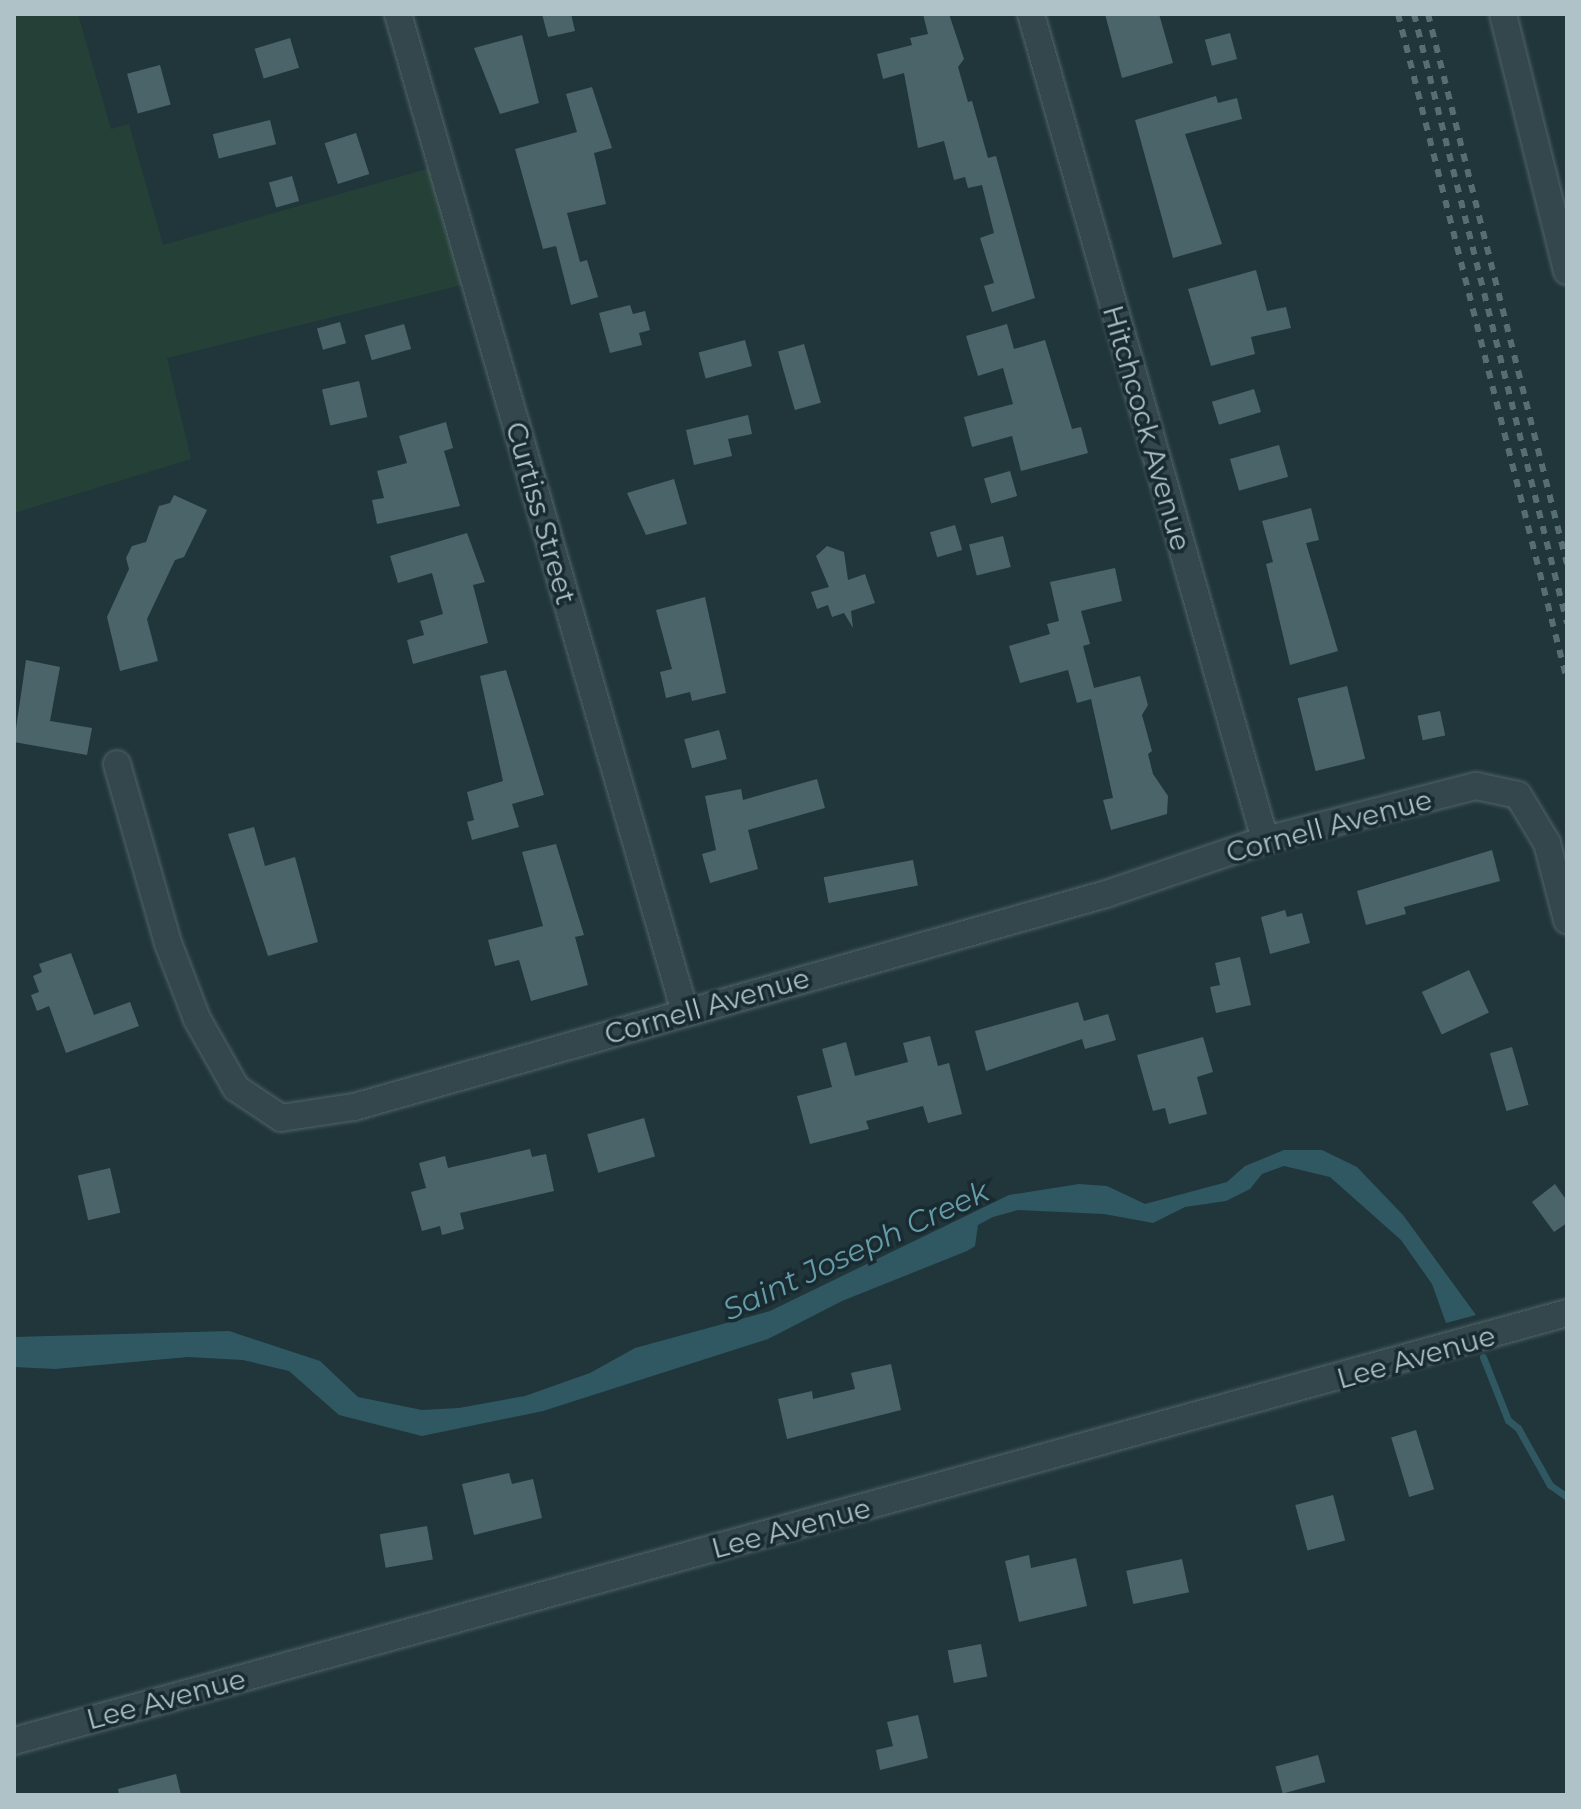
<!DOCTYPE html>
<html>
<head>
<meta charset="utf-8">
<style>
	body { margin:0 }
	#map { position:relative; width:1581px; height:1809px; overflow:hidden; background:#20363b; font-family:Montserrat,sans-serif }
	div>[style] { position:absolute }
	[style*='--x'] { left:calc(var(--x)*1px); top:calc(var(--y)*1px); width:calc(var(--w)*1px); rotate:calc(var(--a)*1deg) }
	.green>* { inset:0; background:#254037 }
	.water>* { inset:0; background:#305862 }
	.stream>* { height:7px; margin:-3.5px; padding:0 3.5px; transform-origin:3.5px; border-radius:3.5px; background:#305862 }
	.building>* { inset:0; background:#4a646a; transform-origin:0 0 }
	.roads { filter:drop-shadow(0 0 2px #516469) drop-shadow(0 0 2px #516469) }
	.minor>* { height:26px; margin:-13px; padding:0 13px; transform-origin:13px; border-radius:13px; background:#34474c }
	.rail>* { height:6px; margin-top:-3px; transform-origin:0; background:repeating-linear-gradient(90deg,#556d73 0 8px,transparent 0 16px) }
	span { translate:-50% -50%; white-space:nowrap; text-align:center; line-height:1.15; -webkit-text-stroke:7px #192b30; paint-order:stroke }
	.street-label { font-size:28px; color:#aec2c8 }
	.water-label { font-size:30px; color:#649caa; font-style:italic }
	.frame { position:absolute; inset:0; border:16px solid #aec2c8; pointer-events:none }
</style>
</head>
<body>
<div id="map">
	<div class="green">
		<div style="clip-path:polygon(14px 14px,78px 14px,111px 129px,129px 124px,163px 245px,430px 168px,462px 285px,167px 358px,191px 459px,14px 513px)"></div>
	</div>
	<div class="water">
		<div style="clip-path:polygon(1284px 1150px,1322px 1150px,1357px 1167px,1403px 1215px,1476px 1315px,1446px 1323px,1432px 1284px,1401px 1240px,1330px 1177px,1284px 1166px,1262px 1174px,1250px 1189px,1226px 1201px,1185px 1207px,1153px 1223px,1104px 1214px,1018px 1210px,993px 1217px,978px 1225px,975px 1246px,967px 1251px,842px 1301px,768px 1339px,543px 1411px,422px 1436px,339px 1415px,289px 1371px,243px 1360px,188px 1357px,55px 1369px,14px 1367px,14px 1337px,229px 1331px,320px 1361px,358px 1397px,422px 1410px,459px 1408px,525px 1396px,590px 1373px,635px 1348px,770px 1311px,1009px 1195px,1079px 1184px,1107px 1186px,1145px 1204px,1227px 1182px,1245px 1166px)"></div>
	</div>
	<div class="stream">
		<div style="--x:1483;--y:1357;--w:68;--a:68.4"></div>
		<div style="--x:1508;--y:1420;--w:13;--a:39"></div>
		<div style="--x:1518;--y:1428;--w:65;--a:60.7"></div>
		<div style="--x:1550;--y:1485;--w:21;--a:35"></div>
	</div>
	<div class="building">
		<div style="clip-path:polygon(542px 14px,571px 14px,575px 31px,548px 37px)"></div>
		<div style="clip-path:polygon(923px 14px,949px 14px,964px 59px,958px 67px,968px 102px,972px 101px,988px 158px,996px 156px,1035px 298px,992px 312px,984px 286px,994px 283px,980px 238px,994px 233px,982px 185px,968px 188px,965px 177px,954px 180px,944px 141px,918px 148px,904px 73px,883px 79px,877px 54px,912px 45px,910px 38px,928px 34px)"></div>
		<div style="clip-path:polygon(1105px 14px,1159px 14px,1173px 63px,1122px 78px)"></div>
		<div style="left:1230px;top:33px;width:27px;height:26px;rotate:75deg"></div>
		<div style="clip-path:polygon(522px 35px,539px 103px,500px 114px,474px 48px)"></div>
		<div style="left:290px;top:38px;width:31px;height:37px;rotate:73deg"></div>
		<div style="left:160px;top:65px;width:41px;height:34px;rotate:75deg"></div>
		<div style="clip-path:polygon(592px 87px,612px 148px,594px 153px,606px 204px,567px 213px,580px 262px,587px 260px,598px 297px,571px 305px,556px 246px,543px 249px,515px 149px,577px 132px,566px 94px)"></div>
		<div style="clip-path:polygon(1216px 96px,1218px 103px,1237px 98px,1242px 119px,1185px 134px,1222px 244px,1173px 258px,1135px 120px)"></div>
		<div style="left:270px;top:120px;width:25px;height:59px;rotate:76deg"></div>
		<div style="left:356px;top:133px;width:43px;height:33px;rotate:72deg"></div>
		<div style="left:292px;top:176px;width:26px;height:24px;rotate:74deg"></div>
		<div style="clip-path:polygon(1256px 270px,1267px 311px,1286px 307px,1291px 328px,1251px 337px,1255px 354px,1211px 366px,1188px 289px)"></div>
		<div style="clip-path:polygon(630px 305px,633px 314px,645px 311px,650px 330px,639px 333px,642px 345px,610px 353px,599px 313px)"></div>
		<div style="left:340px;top:322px;width:22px;height:24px;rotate:74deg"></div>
		<div style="left:404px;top:324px;width:26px;height:41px;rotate:74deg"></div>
		<div style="clip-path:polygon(1007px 324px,1014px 349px,1045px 340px,1072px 429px,1081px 427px,1088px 453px,1021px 471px,1012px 436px,972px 447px,964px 417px,1013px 404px,1003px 368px,978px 376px,966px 336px)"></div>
		<div style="left:745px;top:340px;width:27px;height:48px;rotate:75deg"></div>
		<div style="left:804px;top:344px;width:61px;height:27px;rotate:74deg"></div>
		<div style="left:359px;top:381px;width:37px;height:38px;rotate:77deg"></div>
		<div style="left:1254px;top:389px;width:24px;height:44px;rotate:73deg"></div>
		<div style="clip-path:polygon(748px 415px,752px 434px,728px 439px,732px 456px,694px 465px,686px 430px)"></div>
		<div style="clip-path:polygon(446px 422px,453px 448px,444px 451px,460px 506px,377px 524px,372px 500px,384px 498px,377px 471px,407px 463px,399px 436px)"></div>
		<div style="left:1279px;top:445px;width:33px;height:51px;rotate:74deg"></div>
		<div style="left:1010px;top:471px;width:26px;height:27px;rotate:74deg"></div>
		<div style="clip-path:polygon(674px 479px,687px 524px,646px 535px,627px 493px)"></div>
		<div style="clip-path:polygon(174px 495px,207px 510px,184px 557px,175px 560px,147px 619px,158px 661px,120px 671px,107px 617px,129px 569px,126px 558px,132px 546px,146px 542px,159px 506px,170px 503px)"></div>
		<div style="clip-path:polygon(1311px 508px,1319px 540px,1306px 543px,1338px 651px,1290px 665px,1266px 564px,1273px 562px,1262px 521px)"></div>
		<div style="left:955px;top:525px;width:26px;height:26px;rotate:74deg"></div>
		<div style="clip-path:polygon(467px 533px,485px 582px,473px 585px,488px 643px,413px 664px,407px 640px,424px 635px,420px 621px,443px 614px,432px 573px,398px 583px,390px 556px)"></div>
		<div style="left:1003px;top:536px;width:32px;height:35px;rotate:76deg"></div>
		<div style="clip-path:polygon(827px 546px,844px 552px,848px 580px,865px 574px,875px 603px,851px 611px,853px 628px,844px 613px,832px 617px,828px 605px,817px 609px,811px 592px,829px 587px,816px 556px)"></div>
		<div style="clip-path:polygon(1115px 568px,1122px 601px,1081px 611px,1090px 644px,1083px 646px,1094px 688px,1140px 676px,1148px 705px,1142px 715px,1152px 751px,1148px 754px,1153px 774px,1168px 796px,1167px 814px,1111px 830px,1103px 800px,1113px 798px,1091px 699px,1077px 703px,1068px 670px,1020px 683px,1009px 646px,1050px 634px,1047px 624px,1059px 621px,1050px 582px)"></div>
		<div style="clip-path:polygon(705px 597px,726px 693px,692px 701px,690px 692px,666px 698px,660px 672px,672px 669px,656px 610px)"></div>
		<div style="clip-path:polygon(26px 660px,60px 667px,50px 721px,92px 728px,87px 755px,14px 742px)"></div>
		<div style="clip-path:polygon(506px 670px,544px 795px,512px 804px,519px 827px,472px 840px,467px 822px,474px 820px,467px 792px,503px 781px,480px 676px)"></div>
		<div style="left:1347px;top:686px;width:75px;height:51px;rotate:76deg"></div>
		<div style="left:1440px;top:711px;width:25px;height:23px;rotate:78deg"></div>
		<div style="left:719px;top:730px;width:30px;height:36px;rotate:75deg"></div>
		<div style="clip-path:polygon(817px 779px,825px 808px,748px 830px,758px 869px,710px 883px,702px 854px,716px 850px,705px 796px,741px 789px,743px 800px)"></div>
		<div style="clip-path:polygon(254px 827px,265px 866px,295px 857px,318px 942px,268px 956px,228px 834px)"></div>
		<div style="clip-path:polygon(556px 844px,584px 935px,575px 937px,588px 985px,531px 1001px,519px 960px,495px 966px,488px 940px,543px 926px,522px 852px)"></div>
		<div style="clip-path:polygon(1492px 850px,1500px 881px,1404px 907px,1406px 914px,1366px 925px,1357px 891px)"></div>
		<div style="left:913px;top:860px;width:26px;height:91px;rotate:79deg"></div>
		<div style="clip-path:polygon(1285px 910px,1287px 917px,1302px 913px,1310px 943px,1270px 954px,1261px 917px)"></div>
		<div style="clip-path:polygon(71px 953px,94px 1015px,130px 1002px,139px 1026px,66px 1053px,49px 1006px,37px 1011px,31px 995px,39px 992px,33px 976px,42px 972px,39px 964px)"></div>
		<div style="clip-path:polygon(1240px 957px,1251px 1005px,1216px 1013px,1210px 987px,1220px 985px,1215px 963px)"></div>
		<div style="left:1469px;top:970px;width:47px;height:52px;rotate:65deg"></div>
		<div style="clip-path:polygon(1078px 1002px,1084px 1021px,1108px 1014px,1116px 1040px,1085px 1049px,1082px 1039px,986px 1071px,975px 1031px)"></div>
		<div style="clip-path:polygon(930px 1036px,938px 1066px,949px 1063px,962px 1114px,928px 1123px,923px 1106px,866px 1121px,869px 1129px,810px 1144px,797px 1096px,832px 1087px,822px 1049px,846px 1042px,855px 1076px,908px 1062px,903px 1043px)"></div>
		<div style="clip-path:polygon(1203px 1037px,1213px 1072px,1197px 1077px,1207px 1114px,1169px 1124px,1165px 1108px,1153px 1111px,1137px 1055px)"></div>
		<div style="left:1512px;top:1047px;width:60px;height:23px;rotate:74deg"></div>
		<div style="left:644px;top:1118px;width:40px;height:59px;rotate:74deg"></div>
		<div style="clip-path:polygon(530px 1149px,532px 1157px,546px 1154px,554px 1191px,460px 1213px,464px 1229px,442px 1235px,440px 1226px,422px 1231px,411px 1192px,426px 1188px,419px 1163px,445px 1156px,448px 1168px)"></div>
		<div style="left:110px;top:1168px;width:46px;height:33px;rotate:77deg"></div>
		<div style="clip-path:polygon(1555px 1184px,1567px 1201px,1567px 1223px,1554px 1232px,1532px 1202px)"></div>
		<div style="clip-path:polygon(891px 1364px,901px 1410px,787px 1439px,778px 1399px,812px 1391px,813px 1399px,855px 1389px,851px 1373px)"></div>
		<div style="left:1416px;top:1430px;width:62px;height:26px;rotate:73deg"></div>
		<div style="clip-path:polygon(509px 1473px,512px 1484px,533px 1479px,542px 1518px,474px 1535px,462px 1484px)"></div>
		<div style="left:1333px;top:1495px;width:47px;height:39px;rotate:75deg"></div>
		<div style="left:427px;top:1526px;width:34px;height:48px;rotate:80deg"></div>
		<div style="clip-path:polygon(1029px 1555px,1031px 1568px,1076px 1558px,1087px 1606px,1019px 1622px,1005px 1561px)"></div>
		<div style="left:1182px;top:1559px;width:34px;height:57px;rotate:78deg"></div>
		<div style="left:981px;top:1644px;width:33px;height:34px;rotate:79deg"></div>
		<div style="clip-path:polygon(918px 1715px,928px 1758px,880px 1770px,876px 1750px,893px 1746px,887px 1722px)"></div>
		<div style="left:1318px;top:1755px;width:28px;height:44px;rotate:75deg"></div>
		<div style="clip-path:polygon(176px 1774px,181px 1795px,119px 1795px,118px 1789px)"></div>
	</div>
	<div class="roads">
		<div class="minor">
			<div style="--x:398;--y:14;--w:1038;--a:73.96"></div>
			<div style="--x:1031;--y:14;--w:859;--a:74.18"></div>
			<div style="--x:1503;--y:14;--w:265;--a:76"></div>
			<div style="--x:117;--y:764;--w:186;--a:74.1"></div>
			<div style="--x:168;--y:943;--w:81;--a:69.1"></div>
			<div style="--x:197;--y:1019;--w:79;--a:60.5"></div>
			<div style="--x:236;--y:1088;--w:54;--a:33.7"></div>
			<div style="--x:281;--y:1118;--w:74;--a:-8.6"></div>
			<div style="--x:354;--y:1107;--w:782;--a:-15.81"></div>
			<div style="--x:1106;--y:894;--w:168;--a:-18.8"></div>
			<div style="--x:1265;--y:840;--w:218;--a:-14.4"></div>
			<div style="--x:1476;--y:786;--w:43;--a:12.1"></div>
			<div style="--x:1518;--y:795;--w:56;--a:58.9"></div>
			<div style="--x:1547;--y:843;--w:80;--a:75.4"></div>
			<div style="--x:14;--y:1741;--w:1611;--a:-15.41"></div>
		</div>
	</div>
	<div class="rail">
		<div style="--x:1398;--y:14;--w:687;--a:75.76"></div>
		<div style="--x:1414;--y:14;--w:628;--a:75.9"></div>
		<div style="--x:1428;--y:14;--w:567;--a:75.82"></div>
	</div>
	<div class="street-label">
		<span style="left:1147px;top:428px;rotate:74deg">Hitchcock Avenue</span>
		<span style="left:541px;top:513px;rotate:74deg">Curtiss Street</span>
		<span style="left:1329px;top:826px;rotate:-15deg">Cornell Avenue</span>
		<span style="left:707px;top:1006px;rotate:-16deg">Cornell Avenue</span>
		<span style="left:1416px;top:1357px;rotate:-16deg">Lee Avenue</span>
		<span style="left:791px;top:1528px;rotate:-15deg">Lee Avenue</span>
		<span style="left:166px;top:1699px;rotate:-15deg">Lee Avenue</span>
	</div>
	<div class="water-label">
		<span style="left:856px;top:1251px;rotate:-25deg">Saint Joseph Creek</span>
	</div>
	<div class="frame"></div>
</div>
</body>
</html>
